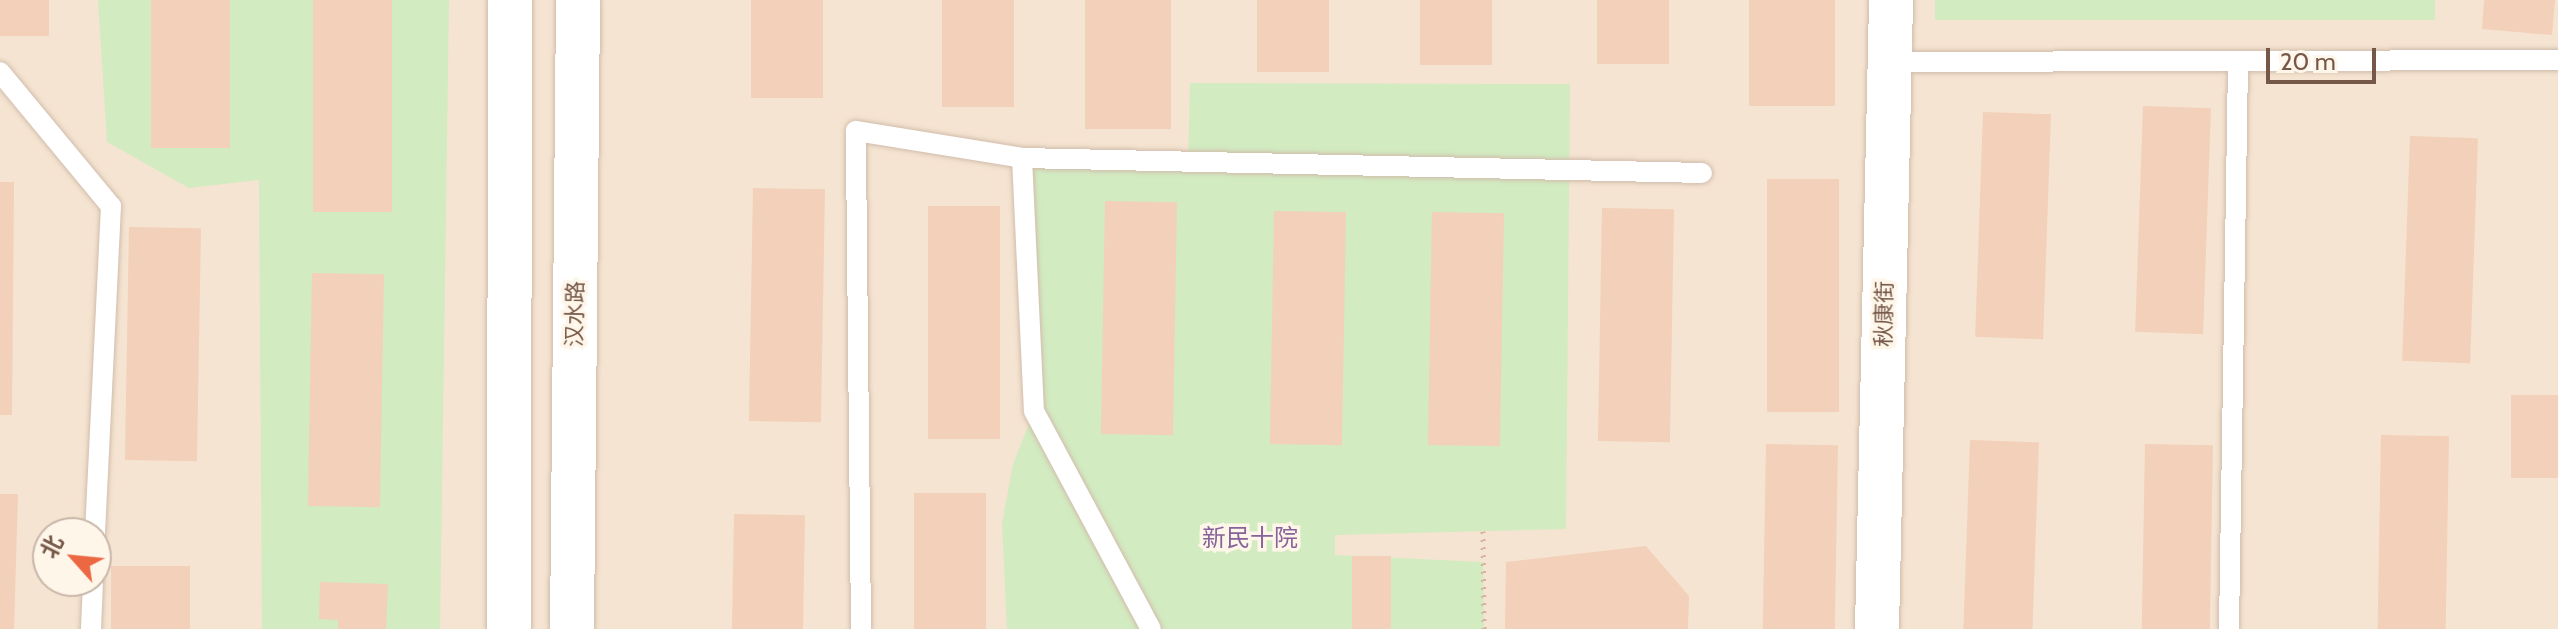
<!DOCTYPE html>
<html>
<head>
<meta charset="utf-8">
<style>
	body { margin:0 }
	#map { position:relative; width:2558px; height:629px; overflow:hidden; background:#fdf3e3; font-family:Cabin,"Noto Sans SC",sans-serif }
	div>[style] { position:absolute }
	[style*='--x'] { left:calc(var(--x)*1px); top:calc(var(--y)*1px); width:calc(var(--w)*1px); rotate:calc(var(--a)*1deg) }
	.residential>* { inset:0; background:#f5e4d1 }
	.green>* { inset:0; background:#d2ebc1; transform-origin:0 0 }
	.building>* { inset:0; background:#f3d0b9; transform-origin:0 0 }
	.path>* { height:5px; margin-top:-2.5px; transform-origin:0; background:repeating-linear-gradient(90deg,#d8b39c 0 2px,transparent 0 8px) }
	.roads { filter:drop-shadow(0 0 2px #d1bcac) drop-shadow(0 0 2px #d1bcac) }
	.lane>* { height:20px; margin:-10px; padding:0 10px; transform-origin:10px; border-radius:10px; background:#fff }
	.secondary>* { height:44px; margin:-22px; padding:0 22px; transform-origin:22px; border-radius:22px; background:#fff }
	span { translate:-50% -50%; white-space:nowrap; text-align:center; line-height:1.15; -webkit-text-stroke:7px #fff6ea; paint-order:stroke }
	.street-label { font-size:22px; color:#765848 }
	.neighbourhood-label { font-size:24px; color:#87639a }
	.north { position:absolute; left:32px; top:517px; width:80px; height:80px; box-sizing:border-box; background:#fff6ea; border:2px solid #c8b7a9; border-radius:50%; rotate:297deg; font-size:22px; font-weight:700; line-height:32px; text-align:center; color:#765848 }
	.north::after { content:''; display:block; margin:auto; width:28px; height:36px; background:#eb6843; clip-path:polygon(50% 0,100% 100%,50% 72%,0 100%) }
	.scale { position:absolute; left:2266px; top:48px; width:110px; height:36px; box-sizing:border-box; border:4px solid #765848; border-top:0; padding-left:10px; font-size:24px; line-height:28px; white-space:nowrap; color:#765848; -webkit-text-stroke:6px #fff6ea; paint-order:stroke }
</style>
</head>
<body>
<div id="map">
	<div class="residential">
		<div style="clip-path:polygon(evenodd,0 0,2558px 0,2558px 629px,0 629px,0 0,48px 533px,96px 533px,96px 581px,48px 581px,48px 533px)"></div>
	</div>
	<div class="green">
		<div style="clip-path:polygon(98px 0,449px 0,440px 629px,262px 629px,259px 180px,189px 188px,107px 142px)"></div>
		<div style="left:1935px;top:0;width:500px;height:20px"></div>
		<div style="clip-path:polygon(1190px 83px,1570px 84px,1566px 529px,1335px 535px,1335px 555px,1483px 562px,1484px 629px,1007px 629px,1002px 524px,1013px 464px,1034px 411px,1022px 158px,1188px 162px)"></div>
	</div>
	<div class="building">
		<div style="left:0;top:0;width:49px;height:36px"></div>
		<div style="left:151px;top:0;width:79px;height:148px"></div>
		<div style="left:313px;top:0;width:79px;height:212px"></div>
		<div style="left:751px;top:0;width:72px;height:98px"></div>
		<div style="left:942px;top:0;width:72px;height:107px"></div>
		<div style="left:1085px;top:0;width:86px;height:129px"></div>
		<div style="left:1257px;top:0;width:72px;height:72px"></div>
		<div style="left:1420px;top:0;width:72px;height:65px"></div>
		<div style="left:1597px;top:0;width:72px;height:64px"></div>
		<div style="left:1749px;top:0;width:86px;height:106px"></div>
		<div style="clip-path:polygon(2484px 0,2555px 0,2552px 35px,2482px 29px)"></div>
		<div style="left:2143px;top:106px;width:68px;height:226px;rotate:2deg"></div>
		<div style="left:1983px;top:112px;width:68px;height:225px;rotate:2deg"></div>
		<div style="left:2410px;top:136px;width:68px;height:225px;rotate:2deg"></div>
		<div style="left:1767px;top:179px;width:72px;height:233px"></div>
		<div style="clip-path:polygon(0 182px,14px 182px,12px 415px,0 415px)"></div>
		<div style="left:753px;top:188px;width:72px;height:233px;rotate:1deg"></div>
		<div style="left:1105px;top:201px;width:72px;height:233px;rotate:1deg"></div>
		<div style="left:928px;top:206px;width:72px;height:233px"></div>
		<div style="left:1602px;top:208px;width:72px;height:233px;rotate:1deg"></div>
		<div style="left:1274px;top:211px;width:72px;height:233px;rotate:1deg"></div>
		<div style="left:1432px;top:212px;width:72px;height:233px;rotate:1deg"></div>
		<div style="left:129px;top:227px;width:72px;height:233px;rotate:1deg"></div>
		<div style="left:312px;top:273px;width:72px;height:233px;rotate:1deg"></div>
		<div style="left:2511px;top:395px;width:47px;height:83px"></div>
		<div style="left:2381px;top:435px;width:68px;height:194px;rotate:1deg"></div>
		<div style="left:1970px;top:440px;width:69px;height:189px;rotate:2deg"></div>
		<div style="left:1766px;top:444px;width:72px;height:185px;rotate:1deg"></div>
		<div style="left:2145px;top:444px;width:68px;height:185px;rotate:1deg"></div>
		<div style="left:914px;top:493px;width:72px;height:136px"></div>
		<div style="clip-path:polygon(0 494px,18px 494px,14px 629px,0 629px)"></div>
		<div style="left:734px;top:514px;width:71px;height:115px;rotate:1deg"></div>
		<div style="clip-path:polygon(1646px 546px,1689px 596px,1688px 629px,1505px 629px,1506px 562px)"></div>
		<div style="left:1391px;top:556px;width:73px;height:39px;rotate:90deg"></div>
		<div style="left:190px;top:566px;width:63px;height:79px;rotate:90deg"></div>
		<div style="clip-path:polygon(320px 582px,388px 584px,386px 629px,338px 629px,338px 620px,319px 619px)"></div>
	</div>
	<div class="path">
		<div style="--x:1483;--y:531;--w:98;--a:89.4"></div>
	</div>
	<div class="roads">
		<div class="lane">
			<div style="--x:1889;--y:62;--w:669;--a:-0.17"></div>
			<div style="--x:0;--y:72;--w:174;--a:50.4"></div>
			<div style="--x:111;--y:206;--w:327;--a:92.8"></div>
			<div style="--x:1022;--y:158;--w:253;--a:87.3"></div>
			<div style="--x:1034;--y:411;--w:247;--a:61.8"></div>
			<div style="--x:91;--y:629;--w:48;--a:-87.6"></div>
			<div style="--x:861;--y:629;--w:498;--a:-90.6"></div>
			<div style="--x:856;--y:131;--w:168;--a:9.2"></div>
			<div style="--x:1022;--y:158;--w:680;--a:1.26"></div>
			<div style="--x:2229;--y:629;--w:568;--a:-89.09"></div>
		</div>
		<div class="secondary">
			<div style="--x:509;--y:629;--w:629;--a:-89.91"></div>
			<div style="--x:572;--y:629;--w:629;--a:-89.45"></div>
			<div style="--x:1877;--y:629;--w:629;--a:-88.72"></div>
		</div>
	</div>
	<div class="street-label">
		<span style="left:575px;top:314px;rotate:-89deg">汉水路</span>
		<span style="left:1884px;top:314px;rotate:-89deg">秋康街</span>
	</div>
	<div class="neighbourhood-label">
		<span style="left:1250px;top:538px">新民十院</span>
	</div>
	<div class="north">北</div>
	<div class="scale">20 m</div>
</div>
</body>
</html>
